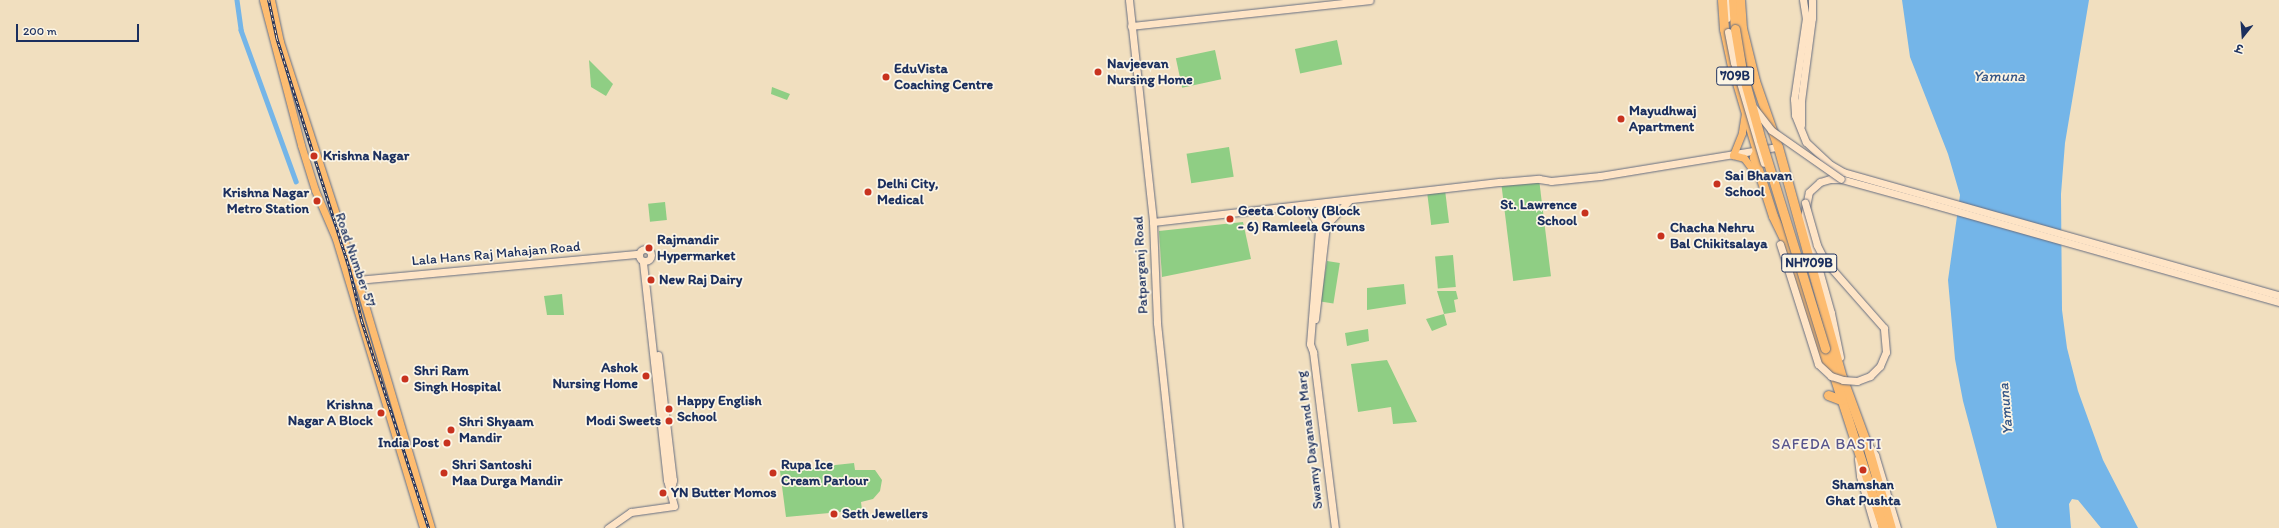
<!DOCTYPE html>
<html>
<head>
<meta charset="utf-8">
<style>
	body { margin:0 }
	#map { position:relative; width:2279px; height:528px; overflow:hidden; background:#f1dfbf; font-family:Itim,"Playpen Sans Deva",sans-serif }
	div>[style] { position:absolute }
	[style*='--x'] { left:calc(var(--x)*1px); top:calc(var(--y)*1px); width:calc(var(--w)*1px); rotate:calc(var(--a)*1deg) }
	.green>* { inset:0; background:#8fce84; transform-origin:0 0 }
	.water>* { inset:0; background:#74b5e8 }
	.canal>* { height:4.5px; margin:-2.25px; padding:0 2.25px; transform-origin:2.25px; border-radius:2.25px; background:#74b5e8 }
	.roads { filter:drop-shadow(0 0 1px #666d80) drop-shadow(0 0 1px #666d80) }
	.secondary>* { height:7px; margin:-3.5px; padding:0 3.5px; transform-origin:3.5px; border-radius:3.5px; background:#fee4c6 }
	.secondary>.ring { margin:-3.5px; padding:0; box-sizing:content-box; background:none; border:7px solid #fee4c6; border-radius:50% }
	.primary>* { height:7px; margin:-3.5px; padding:0 3.5px; transform-origin:3.5px; border-radius:3.5px; background:#fdbc70 }
	.highway>* { height:9px; margin:-4.5px; padding:0 4.5px; transform-origin:4.5px; border-radius:4.5px; background:#fdbc70 }
	.rail>* { height:2.5px; margin-top:-1.25px; transform-origin:0; background:repeating-linear-gradient(90deg,#fcf5e5 0 3px,#1b2f5e 0 6px); box-sizing:border-box; border-block:1px solid #1b2f5e }
	.bridges { filter:drop-shadow(0 0 1px #666d80) drop-shadow(0 0 1px #666d80) }
	.secondary-bridge>* { height:7px; margin:-3.5px; padding:0 3.5px; transform-origin:3.5px; border-radius:3.5px; background:#fee4c6 }
	.highway-bridge>* { height:9px; margin:-4.5px; padding:0 4.5px; transform-origin:4.5px; border-radius:4.5px; background:#fdbc70 }
	.dots>* { width:11px; height:11px; translate:-50% -50%; box-sizing:border-box; border:2px solid #fcf5e5; border-radius:50% }
	span { translate:-50% -50%; white-space:nowrap; text-align:center; line-height:1.15; -webkit-text-stroke:3.5px #fcf5e5; paint-order:stroke }
	.shield-label span { padding:1px 3px; background:#fcf5e5; border:1px solid; border-radius:3px; -webkit-text-stroke-width:0 }
	.shield-label { font-size:13px; color:#1b2f5e; font-weight:700 }
	.poi-label { font-size:14px; color:#1b2f5e; font-weight:700 }
	.left { translate:0 -50%; text-align:left }
	.right { translate:-100% -50%; text-align:right }
	.street-label { font-size:14px; color:#1b2f5e }
	.water-label { font-size:15px; color:#365787; font-style:italic }
	.neighbourhood-label { font-size:15px; color:#57558c; letter-spacing:1px }
	.north { position:absolute; left:2223px; top:16px; width:40px; height:40px; -webkit-text-stroke:3px #fcf5e5; paint-order:stroke; rotate:197deg; font-size:11px; font-weight:700; line-height:16px; text-align:center; color:#1b2f5e }
	.north::after { content:''; display:block; margin:auto; width:14px; height:18px; background:#1b2f5e; clip-path:polygon(50% 0,100% 100%,50% 72%,0 100%) }
	.scale { position:absolute; left:16px; top:24px; width:123px; height:18px; box-sizing:border-box; border:2px solid #1b2f5e; border-top:0; padding-left:5px; font-size:12px; line-height:14px; white-space:nowrap; color:#1b2f5e; -webkit-text-stroke:3px #fcf5e5; paint-order:stroke }
</style>
</head>
<body>
<div id="map">
	<div class="green">
		<div style="left:1337px;top:40px;width:25px;height:43px;rotate:78deg"></div>
		<div style="left:1215px;top:50px;width:30px;height:40px;rotate:78deg"></div>
		<div style="clip-path:polygon(589px 60px,613px 84px,606px 96px,591px 87px)"></div>
		<div style="clip-path:polygon(772px 87px,790px 94px,787px 100px,771px 94px)"></div>
		<div style="left:1229px;top:147px;width:30px;height:43px;rotate:81deg"></div>
		<div style="left:1539px;top:179px;width:98px;height:38px;rotate:83deg"></div>
		<div style="left:1445px;top:190px;width:33px;height:18px;rotate:83deg"></div>
		<div style="left:665px;top:202px;width:18px;height:17px;rotate:84deg"></div>
		<div style="clip-path:polygon(1243px 222px,1251px 259px,1162px 277px,1159px 231px)"></div>
		<div style="left:1453px;top:255px;width:32px;height:18px;rotate:85deg"></div>
		<div style="left:1327px;top:261px;width:13px;height:41px;rotate:9deg"></div>
		<div style="clip-path:polygon(1404px 284px,1406px 304px,1367px 310px,1367px 288px)"></div>
		<div style="clip-path:polygon(1437px 291px,1456px 291px,1458px 299px,1454px 300px,1456px 312px,1444px 314px,1447px 325px,1432px 331px,1426px 319px,1444px 314px)"></div>
		<div style="clip-path:polygon(562px 294px,564px 315px,547px 315px,544px 296px)"></div>
		<div style="clip-path:polygon(1368px 329px,1369px 341px,1347px 346px,1345px 333px)"></div>
		<div style="clip-path:polygon(1387px 360px,1417px 422px,1393px 424px,1391px 407px,1358px 412px,1351px 364px)"></div>
		<div style="clip-path:polygon(854px 463px,855px 470px,875px 470px,882px 480px,880px 491px,873px 499px,861px 502px,862px 510px,786px 517px,780px 471px)"></div>
	</div>
	<div class="water">
		<div style="clip-path:polygon(1902px 0,2089px 0,2065px 143px,2061px 194px,2062px 310px,2067px 348px,2078px 391px,2103px 460px,2138px 528px,2101px 528px,2078px 500px,2072px 499px,2069px 504px,2071px 528px,1997px 528px,1963px 401px,1955px 359px,1948px 280px,1960px 195px,1948px 154px,1910px 57px)"></div>
	</div>
	<div class="canal">
		<div style="--x:237;--y:0;--w:30;--a:82"></div>
		<div style="--x:241;--y:30;--w:161;--a:70"></div>
	</div>
	<div class="roads">
		<div class="secondary">
			<div style="--x:1129;--y:0;--w:223;--a:83.8"></div>
			<div style="--x:1153;--y:222;--w:101;--a:87.7"></div>
			<div style="--x:1157;--y:323;--w:206;--a:83.9"></div>
			<div style="--x:1803;--y:0;--w:18;--a:81"></div>
			<div style="--x:1806;--y:18;--w:82;--a:98.4"></div>
			<div style="--x:1794;--y:99;--w:16;--a:86"></div>
			<div style="--x:1795;--y:115;--w:29;--a:68"></div>
			<div style="--x:1806;--y:142;--w:34;--a:43"></div>
			<div style="--x:1831;--y:165;--w:14;--a:30"></div>
			<div style="--x:1843;--y:172;--w:453;--a:15.8"></div>
			<div style="--x:1727;--y:18;--w:18;--a:-81"></div>
			<div style="--x:1131;--y:26;--w:240;--a:-6.2"></div>
			<div style="--x:1801;--y:125;--w:24;--a:-90"></div>
			<div style="--x:1801;--y:101;--w:84;--a:-82.5"></div>
			<div style="--x:1812;--y:18;--w:18;--a:-90"></div>
			<div style="--x:1321;--y:204;--w:140;--a:94.5"></div>
			<div style="--x:1310;--y:344;--w:9;--a:69"></div>
			<div style="--x:1313;--y:352;--w:177;--a:82.9"></div>
			<div style="--x:1307;--y:206;--w:22;--a:60"></div>
			<div style="--x:1153;--y:222;--w:350;--a:-6.6"></div>
			<div style="--x:1501;--y:182;--w:38;--a:-5"></div>
			<div style="--x:1539;--y:179;--w:12;--a:9"></div>
			<div style="--x:1551;--y:181;--w:49;--a:-5.8"></div>
			<div style="--x:1600;--y:176;--w:180;--a:-9.3"></div>
			<div style="--x:1326;--y:225;--w:33;--a:-47"></div>
			<div class="ring" style="left:639px;top:249px;width:5px;height:5px"></div>
			<div style="--x:357;--y:280;--w:283;--a:-5.3"></div>
			<div style="--x:1315;--y:319;--w:95;--a:-83.3"></div>
			<div style="--x:1326;--y:225;--w:21;--a:-90"></div>
			<div style="--x:658;--y:355;--w:126;--a:83.2"></div>
			<div style="--x:673;--y:480;--w:9;--a:103"></div>
			<div style="--x:1840;--y:357;--w:45;--a:-101.6"></div>
			<div style="--x:1831;--y:313;--w:100;--a:-105.7"></div>
			<div style="--x:1804;--y:217;--w:25;--a:-79"></div>
			<div style="--x:1809;--y:192;--w:15;--a:-42"></div>
			<div style="--x:1820;--y:182;--w:10;--a:-17"></div>
			<div style="--x:1830;--y:179;--w:11;--a:0"></div>
			<div style="--x:1841;--y:179;--w:94;--a:15.4"></div>
			<div style="--x:1932;--y:204;--w:361;--a:15.8"></div>
			<div style="--x:1869;--y:446;--w:11;--a:56"></div>
			<div style="--x:1875;--y:455;--w:76;--a:73.2"></div>
			<div style="--x:1858;--y:459;--w:17;--a:83"></div>
			<div style="--x:1860;--y:476;--w:54;--a:73.9"></div>
			<div style="--x:608;--y:528;--w:28;--a:-35"></div>
			<div style="--x:631;--y:512;--w:43;--a:-7.9"></div>
			<div style="--x:674;--y:506;--w:27;--a:-105"></div>
			<div style="--x:667;--y:480;--w:220;--a:-96.3"></div>
		</div>
		<div class="primary">
			<div style="--x:263;--y:0;--w:150;--a:75.3"></div>
			<div style="--x:301;--y:145;--w:47;--a:72.7"></div>
			<div style="--x:315;--y:190;--w:53;--a:66.8"></div>
			<div style="--x:336;--y:239;--w:302;--a:73.2"></div>
			<div style="--x:271;--y:0;--w:43;--a:77.9"></div>
			<div style="--x:280;--y:42;--w:259;--a:72"></div>
			<div style="--x:360;--y:288;--w:250;--a:73.5"></div>
			<div style="--x:1745;--y:113;--w:20;--a:99"></div>
			<div style="--x:1742;--y:133;--w:24;--a:112"></div>
			<div style="--x:1733;--y:155;--w:11;--a:15"></div>
			<div style="--x:1744;--y:158;--w:21;--a:53"></div>
		</div>
		<div class="highway">
			<div style="--x:1722;--y:0;--w:29;--a:86"></div>
			<div style="--x:1724;--y:29;--w:38;--a:78"></div>
			<div style="--x:1732;--y:66;--w:89;--a:73.6"></div>
			<div style="--x:1757;--y:151;--w:7;--a:117"></div>
			<div style="--x:1754;--y:157;--w:62;--a:72.1"></div>
			<div style="--x:1773;--y:216;--w:30;--a:64"></div>
			<div style="--x:1786;--y:243;--w:114;--a:73.2"></div>
			<div style="--x:1819;--y:352;--w:21;--a:55"></div>
			<div style="--x:1733;--y:0;--w:29;--a:86"></div>
			<div style="--x:1740;--y:0;--w:28;--a:86"></div>
			<div style="--x:1742;--y:28;--w:55;--a:76.2"></div>
			<div style="--x:1755;--y:81;--w:70;--a:70.8"></div>
			<div style="--x:1778;--y:147;--w:239;--a:74.5"></div>
			<div style="--x:1842;--y:377;--w:72;--a:69.8"></div>
			<div style="--x:1867;--y:445;--w:86;--a:73.9"></div>
			<div style="--x:1825;--y:348;--w:189;--a:72.1"></div>
			<div style="--x:1828;--y:395;--w:14;--a:21"></div>
		</div>
	</div>
	<div class="rail">
		<div style="--x:269;--y:0;--w:39;--a:78"></div>
		<div style="--x:277;--y:38;--w:239;--a:72.5"></div>
		<div style="--x:349;--y:266;--w:57;--a:76.7"></div>
		<div style="--x:362;--y:321;--w:218;--a:72.1"></div>
	</div>
	<div class="bridges">
		<div class="secondary-bridge">
			<div style="--x:1728;--y:32;--w:31;--a:79"></div>
			<div style="--x:1734;--y:62;--w:105;--a:73.5"></div>
			<div style="--x:1754;--y:108;--w:28;--a:52"></div>
			<div style="--x:1771;--y:130;--w:85;--a:35"></div>
			<div style="--x:1780;--y:244;--w:126;--a:72.4"></div>
			<div style="--x:1818;--y:364;--w:18;--a:43"></div>
			<div style="--x:1831;--y:376;--w:13;--a:18"></div>
			<div style="--x:1843;--y:380;--w:14;--a:4"></div>
			<div style="--x:1857;--y:381;--w:14;--a:-21"></div>
			<div style="--x:1870;--y:376;--w:14;--a:-45"></div>
			<div style="--x:1880;--y:366;--w:15;--a:-67"></div>
			<div style="--x:1886;--y:352;--w:24;--a:-95"></div>
			<div style="--x:1884;--y:328;--w:89;--a:-131.4"></div>
			<div style="--x:1825;--y:261;--w:18;--a:-117"></div>
			<div style="--x:1817;--y:245;--w:44;--a:-105.9"></div>
		</div>
		<div class="highway-bridge">
			<div style="--x:1735;--y:29;--w:43;--a:80.5"></div>
			<div style="--x:1742;--y:71;--w:72;--a:74.6"></div>
			<div style="--x:1761;--y:140;--w:218;--a:72.9"></div>
		</div>
	</div>
	<div class="dots">
		<div style="left:1098px;top:72px;background:#c8321e"></div>
		<div style="left:886px;top:77px;background:#c8321e"></div>
		<div style="left:1621px;top:119px;background:#c8321e"></div>
		<div style="left:314px;top:156px;background:#c8321e"></div>
		<div style="left:1717px;top:184px;background:#c8321e"></div>
		<div style="left:868px;top:192px;background:#c8321e"></div>
		<div style="left:317px;top:201px;background:#c8321e"></div>
		<div style="left:1585px;top:213px;background:#c8321e"></div>
		<div style="left:1230px;top:219px;background:#c8321e"></div>
		<div style="left:1661px;top:236px;background:#c8321e"></div>
		<div style="left:649px;top:248px;background:#c8321e"></div>
		<div style="left:651px;top:280px;background:#c8321e"></div>
		<div style="left:646px;top:376px;background:#c8321e"></div>
		<div style="left:405px;top:379px;background:#c8321e"></div>
		<div style="left:669px;top:409px;background:#c8321e"></div>
		<div style="left:381px;top:413px;background:#c8321e"></div>
		<div style="left:669px;top:421px;background:#c8321e"></div>
		<div style="left:451px;top:430px;background:#c8321e"></div>
		<div style="left:447px;top:443px;background:#c8321e"></div>
		<div style="left:1863px;top:470px;background:#c8321e"></div>
		<div style="left:444px;top:473px;background:#c8321e"></div>
		<div style="left:773px;top:473px;background:#c8321e"></div>
		<div style="left:663px;top:493px;background:#c8321e"></div>
		<div style="left:834px;top:514px;background:#c8321e"></div>
	</div>
	<div class="shield-label">
		<span style="left:1735px;top:76px">709B</span>
		<span style="left:1809px;top:263px">NH709B</span>
	</div>
	<div class="poi-label">
		<span class="left" style="left:1107px;top:72px">Navjeevan<br>Nursing Home</span>
		<span class="left" style="left:894px;top:77px">EduVista<br>Coaching Centre</span>
		<span class="left" style="left:1629px;top:119px">Mayudhwaj<br>Apartment</span>
		<span class="left" style="left:323px;top:156px">Krishna Nagar</span>
		<span class="left" style="left:1725px;top:184px">Sai Bhavan<br>School</span>
		<span class="left" style="left:877px;top:192px">Delhi City,<br>Medical</span>
		<span class="right" style="left:309px;top:201px">Krishna Nagar<br>Metro Station</span>
		<span class="right" style="left:1577px;top:213px">St. Lawrence<br>School</span>
		<span class="left" style="left:1238px;top:219px">Geeta Colony (Block<br>- 6) Ramleela Grouns</span>
		<span class="left" style="left:1670px;top:236px">Chacha Nehru<br>Bal Chikitsalaya</span>
		<span class="left" style="left:657px;top:248px">Rajmandir<br>Hypermarket</span>
		<span class="left" style="left:659px;top:280px">New Raj Dairy</span>
		<span class="right" style="left:638px;top:376px">Ashok<br>Nursing Home</span>
		<span class="left" style="left:414px;top:379px">Shri Ram<br>Singh Hospital</span>
		<span class="left" style="left:677px;top:409px">Happy English<br>School</span>
		<span class="right" style="left:373px;top:413px">Krishna<br>Nagar A Block</span>
		<span class="right" style="left:661px;top:421px">Modi Sweets</span>
		<span class="left" style="left:459px;top:430px">Shri Shyaam<br>Mandir</span>
		<span class="right" style="left:439px;top:443px">India Post</span>
		<span class="left" style="left:452px;top:473px">Shri Santoshi<br>Maa Durga Mandir</span>
		<span class="left" style="left:781px;top:473px">Rupa Ice<br>Cream Parlour</span>
		<span style="left:1863px;top:493px">Shamshan<br>Ghat Pushta</span>
		<span class="left" style="left:671px;top:493px">YN Butter Momos</span>
		<span class="left" style="left:842px;top:514px">Seth Jewellers</span>
	</div>
	<div class="street-label">
		<span style="left:496px;top:254px;rotate:-5deg">Lala Hans Raj Mahajan Road</span>
		<span style="left:355px;top:260px;rotate:71deg">Road Number 57</span>
		<span style="left:1141px;top:265px;rotate:-93deg">Patparganj Road</span>
		<span style="left:1310px;top:440px;rotate:-97deg">Swamy Dayanand Marg</span>
	</div>
	<div class="water-label">
		<span style="left:1999px;top:77px">Yamuna</span>
		<span style="left:2006px;top:409px;rotate:-95deg">Yamuna</span>
	</div>
	<div class="neighbourhood-label">
		<span style="left:1827px;top:445px">SAFEDA BASTI</span>
	</div>
	<div class="north">उ</div>
	<div class="scale">200 m</div>
</div>
</body>
</html>
